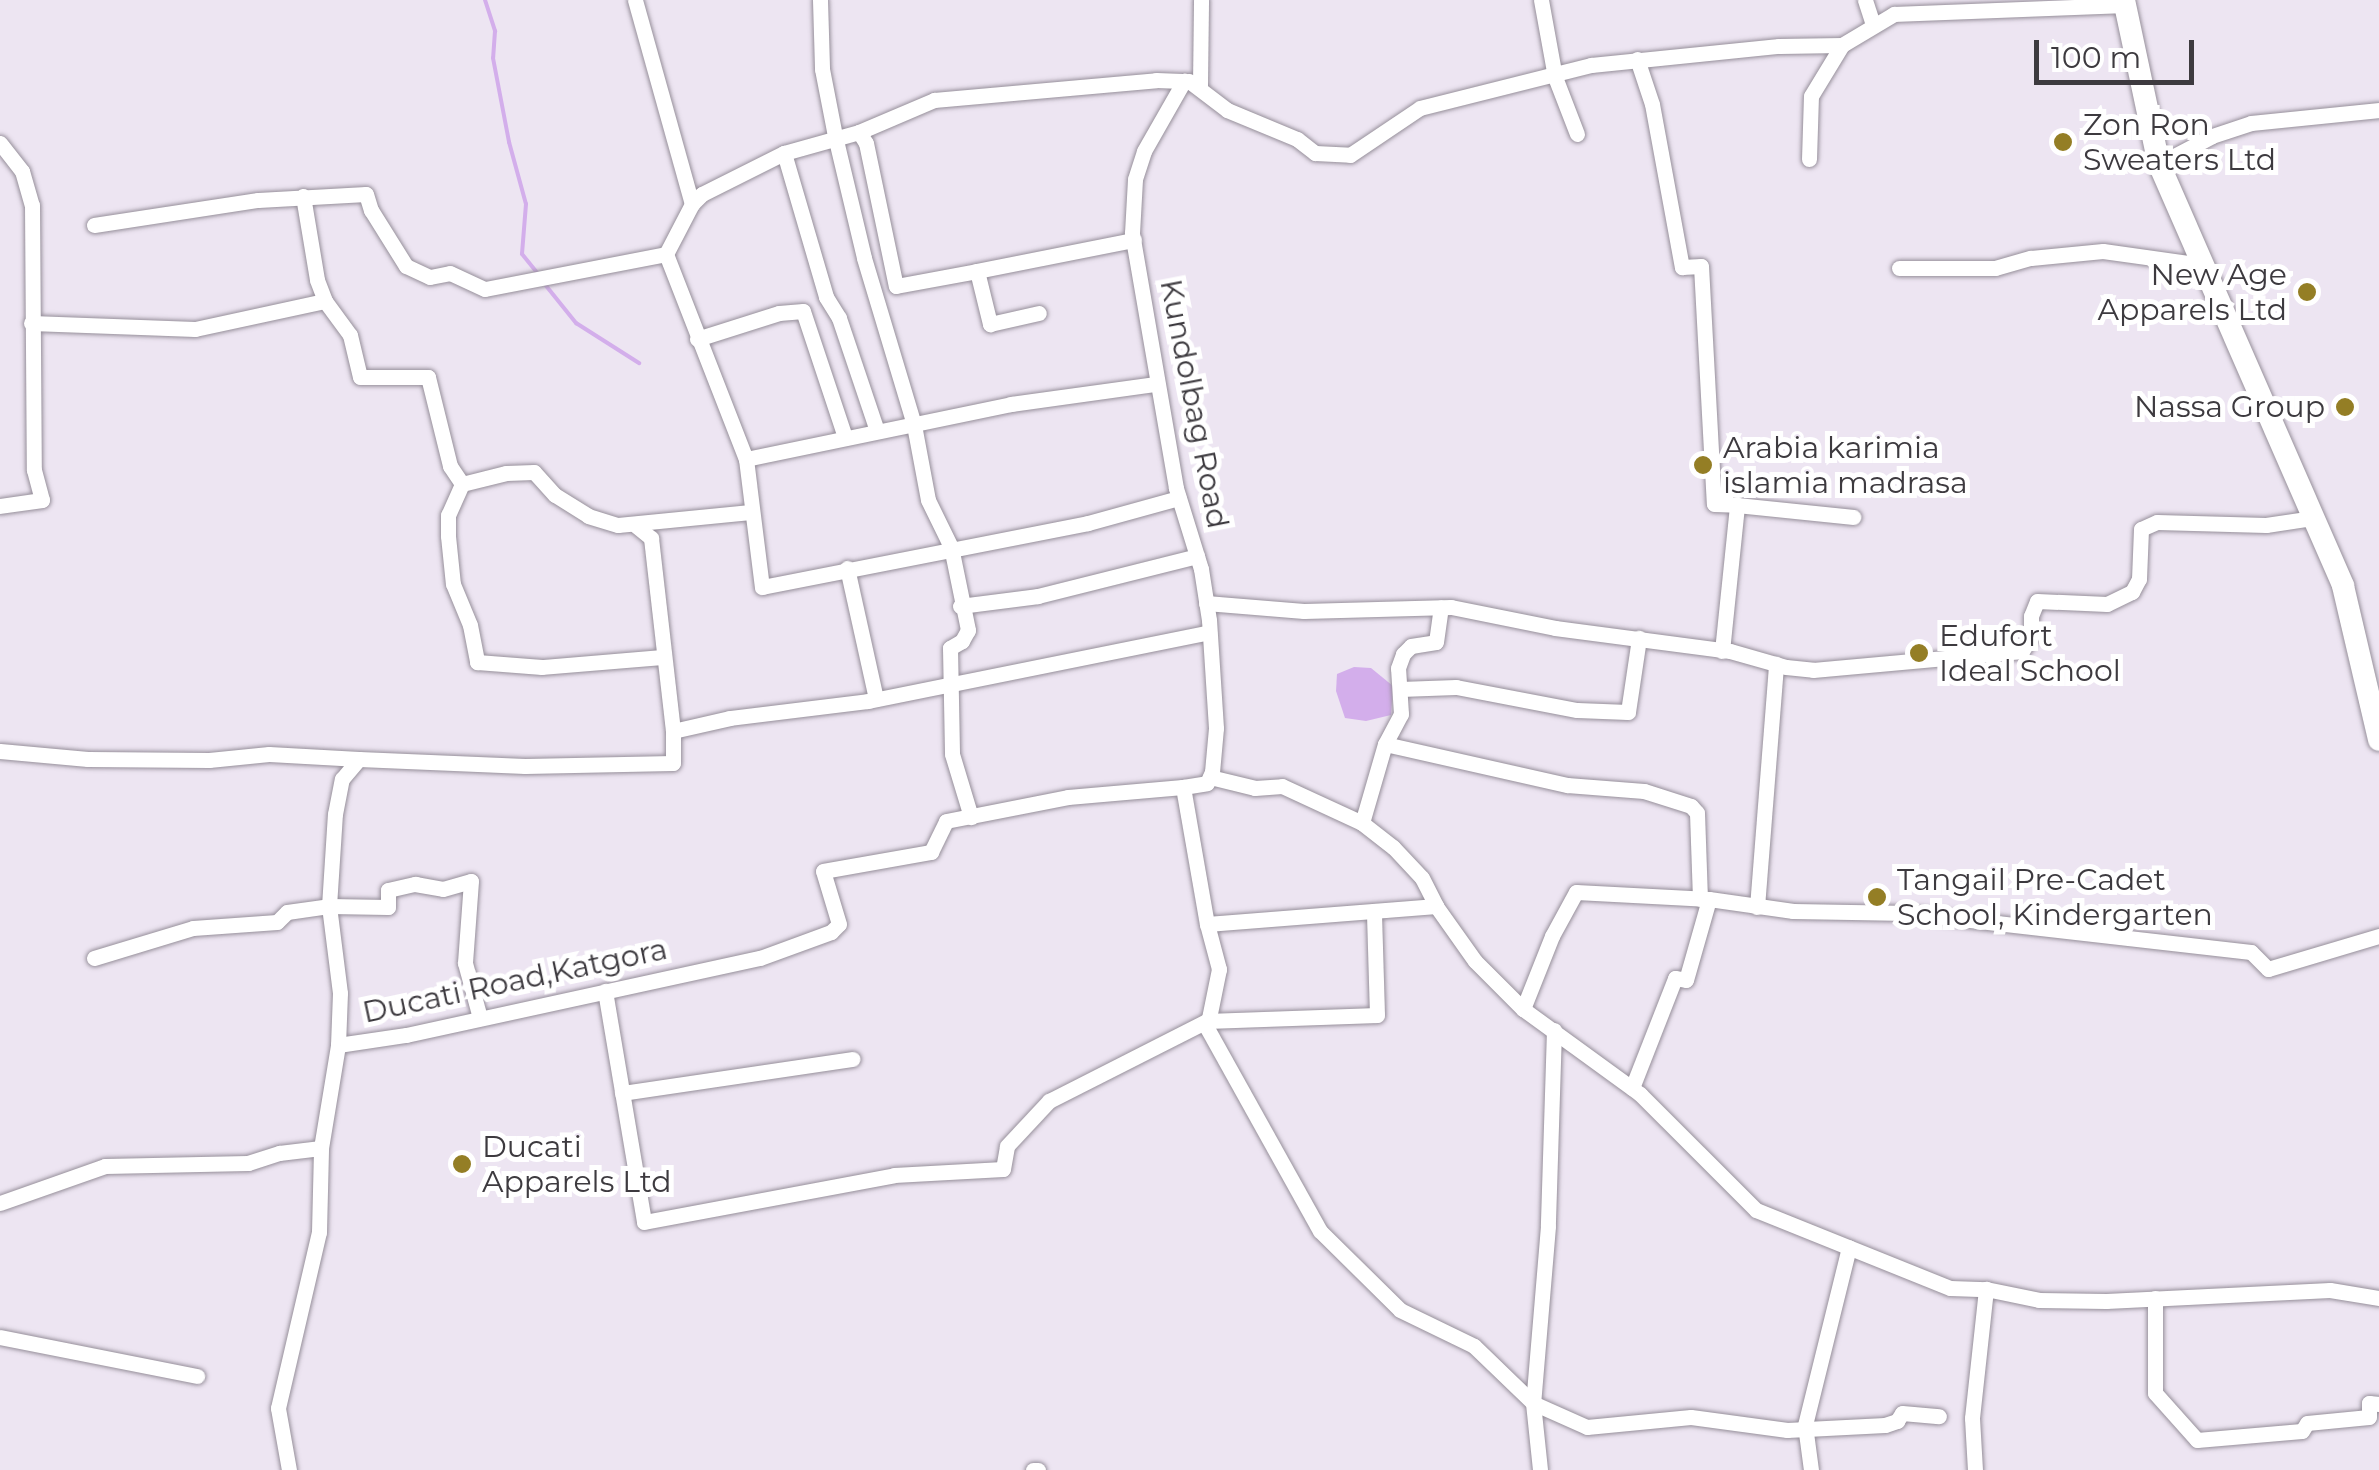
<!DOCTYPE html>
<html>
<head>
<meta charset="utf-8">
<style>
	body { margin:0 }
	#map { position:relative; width:2379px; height:1470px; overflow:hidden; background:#ede5f2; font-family:Montserrat,sans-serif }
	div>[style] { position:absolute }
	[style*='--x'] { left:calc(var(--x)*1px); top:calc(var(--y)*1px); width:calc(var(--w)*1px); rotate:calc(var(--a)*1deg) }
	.water>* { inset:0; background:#d3aeeb }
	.stream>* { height:4px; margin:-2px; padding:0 2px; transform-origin:2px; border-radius:2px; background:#d3aeeb }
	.roads { filter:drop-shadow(0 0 2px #968f9a) drop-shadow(0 0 2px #968f9a) }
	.minor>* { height:15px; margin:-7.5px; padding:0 7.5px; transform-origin:7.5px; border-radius:7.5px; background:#fff }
	.highway>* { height:22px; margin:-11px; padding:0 11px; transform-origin:11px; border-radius:11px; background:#fff }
	.dots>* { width:28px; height:28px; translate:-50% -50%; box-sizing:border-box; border:5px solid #fff; border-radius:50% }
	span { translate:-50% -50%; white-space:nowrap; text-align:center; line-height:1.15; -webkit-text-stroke:10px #fff; paint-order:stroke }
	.poi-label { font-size:30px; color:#3d3a3f }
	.left { translate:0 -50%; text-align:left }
	.right { translate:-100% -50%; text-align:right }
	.street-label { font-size:30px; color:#3d3a3f }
	.scale { position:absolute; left:2034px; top:40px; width:160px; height:45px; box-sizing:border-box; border:5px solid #3d3a3f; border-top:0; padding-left:12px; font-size:30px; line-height:35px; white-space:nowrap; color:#3d3a3f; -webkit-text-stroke:8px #fff; paint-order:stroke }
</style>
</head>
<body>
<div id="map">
	<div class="water">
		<div style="clip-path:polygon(1354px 667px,1371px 668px,1393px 686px,1391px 715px,1366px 721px,1345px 718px,1336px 691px,1337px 674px)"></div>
	</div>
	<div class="stream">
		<div style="--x:485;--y:0;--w:33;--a:72"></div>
		<div style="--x:495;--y:31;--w:27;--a:94"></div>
		<div style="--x:493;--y:58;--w:86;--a:79.2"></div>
		<div style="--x:509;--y:142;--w:64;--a:74.7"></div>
		<div style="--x:526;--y:204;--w:50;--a:94.6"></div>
		<div style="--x:522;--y:254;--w:26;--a:51"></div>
		<div style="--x:543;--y:282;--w:53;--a:51.2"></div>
		<div style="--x:576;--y:323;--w:75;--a:32.4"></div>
	</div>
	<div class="roads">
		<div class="minor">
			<div style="--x:635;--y:0;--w:212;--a:74.4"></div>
			<div style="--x:820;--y:0;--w:69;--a:88.3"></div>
			<div style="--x:822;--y:69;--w:68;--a:79"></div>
			<div style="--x:835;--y:136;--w:125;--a:76.6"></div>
			<div style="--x:864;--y:258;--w:174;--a:73.3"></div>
			<div style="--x:914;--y:425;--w:76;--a:79.4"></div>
			<div style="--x:928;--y:500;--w:52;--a:63.9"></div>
			<div style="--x:951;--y:547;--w:85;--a:78.4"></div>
			<div style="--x:968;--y:630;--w:13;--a:119"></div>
			<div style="--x:962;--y:641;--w:14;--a:150"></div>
			<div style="--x:950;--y:648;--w:106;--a:88.9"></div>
			<div style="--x:952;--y:754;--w:66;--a:73.2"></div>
			<div style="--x:1541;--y:0;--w:78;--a:79.7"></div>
			<div style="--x:1555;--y:77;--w:61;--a:68.9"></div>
			<div style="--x:1865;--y:0;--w:26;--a:72"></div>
			<div style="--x:1637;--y:59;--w:47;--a:71.6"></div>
			<div style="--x:1652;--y:104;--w:166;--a:79.6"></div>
			<div style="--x:1682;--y:267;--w:19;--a:-3"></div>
			<div style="--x:1701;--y:266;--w:238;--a:86.9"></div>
			<div style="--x:1714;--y:504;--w:23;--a:2"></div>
			<div style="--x:1200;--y:85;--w:85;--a:-89.3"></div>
			<div style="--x:859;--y:132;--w:13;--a:58"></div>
			<div style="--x:866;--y:143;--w:146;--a:78.2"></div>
			<div style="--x:896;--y:286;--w:82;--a:-10.5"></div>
			<div style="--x:977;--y:271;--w:55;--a:76.2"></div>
			<div style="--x:990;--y:324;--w:50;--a:-12.7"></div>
			<div style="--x:0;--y:143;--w:36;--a:52"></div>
			<div style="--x:22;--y:171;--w:35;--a:74"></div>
			<div style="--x:32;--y:205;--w:265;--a:89.6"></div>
			<div style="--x:34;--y:470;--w:31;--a:75"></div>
			<div style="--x:42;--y:500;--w:42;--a:171.9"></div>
			<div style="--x:784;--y:153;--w:150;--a:73.7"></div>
			<div style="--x:826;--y:297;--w:25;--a:58"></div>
			<div style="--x:839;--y:318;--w:119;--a:71.4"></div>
			<div style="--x:1809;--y:159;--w:63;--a:-88.2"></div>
			<div style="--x:1811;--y:96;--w:60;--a:-58.7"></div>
			<div style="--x:2159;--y:164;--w:60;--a:-27.8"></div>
			<div style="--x:2212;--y:136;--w:41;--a:-18.4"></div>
			<div style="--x:2251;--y:123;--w:129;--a:-5.8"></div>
			<div style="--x:303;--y:196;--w:85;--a:80.5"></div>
			<div style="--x:317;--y:280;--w:22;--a:69"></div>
			<div style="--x:325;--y:301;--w:42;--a:53.7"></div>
			<div style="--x:350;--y:335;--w:43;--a:76.6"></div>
			<div style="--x:360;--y:377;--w:68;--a:0"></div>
			<div style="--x:428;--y:377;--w:92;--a:76.1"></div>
			<div style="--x:450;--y:466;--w:22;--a:56"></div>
			<div style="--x:462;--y:484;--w:45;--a:-14"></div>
			<div style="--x:506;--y:473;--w:28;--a:-2"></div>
			<div style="--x:534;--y:472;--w:31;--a:48"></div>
			<div style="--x:555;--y:495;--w:39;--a:32"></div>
			<div style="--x:588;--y:516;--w:31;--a:17"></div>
			<div style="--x:618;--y:525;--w:133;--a:-5.6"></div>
			<div style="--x:94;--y:225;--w:166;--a:-8.7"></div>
			<div style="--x:258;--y:200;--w:108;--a:-3.2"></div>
			<div style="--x:366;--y:194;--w:17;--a:73"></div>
			<div style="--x:371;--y:210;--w:66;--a:58"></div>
			<div style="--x:406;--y:266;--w:26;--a:25"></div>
			<div style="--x:430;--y:277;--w:20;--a:-11"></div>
			<div style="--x:450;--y:273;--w:38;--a:25"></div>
			<div style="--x:485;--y:289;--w:184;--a:-10.9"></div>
			<div style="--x:666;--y:254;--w:56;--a:-62.5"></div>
			<div style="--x:692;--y:204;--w:14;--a:-45"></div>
			<div style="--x:702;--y:194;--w:92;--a:-26.6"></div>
			<div style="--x:784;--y:153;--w:78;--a:-15.6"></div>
			<div style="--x:859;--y:132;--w:82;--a:-23.1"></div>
			<div style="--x:934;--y:100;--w:223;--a:-5.1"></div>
			<div style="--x:1156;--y:80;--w:33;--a:2"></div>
			<div style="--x:1189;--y:81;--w:48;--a:37.3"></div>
			<div style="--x:1227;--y:110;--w:76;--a:22.5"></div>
			<div style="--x:1297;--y:139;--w:23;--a:38"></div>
			<div style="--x:1315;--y:153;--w:35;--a:3"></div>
			<div style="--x:1350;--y:155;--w:84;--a:-33.9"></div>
			<div style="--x:1420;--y:108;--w:176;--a:-14.1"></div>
			<div style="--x:1591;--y:65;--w:189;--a:-5.8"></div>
			<div style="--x:1779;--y:46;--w:63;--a:-0.9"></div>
			<div style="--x:1842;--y:45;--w:61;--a:-30.8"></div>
			<div style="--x:1894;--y:14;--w:231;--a:-2.2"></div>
			<div style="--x:666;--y:254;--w:220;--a:68.7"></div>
			<div style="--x:746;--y:459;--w:129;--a:82.9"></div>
			<div style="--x:762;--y:587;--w:332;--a:-11.1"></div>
			<div style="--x:1088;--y:523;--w:94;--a:-15.4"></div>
			<div style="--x:1899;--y:268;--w:96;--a:0"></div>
			<div style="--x:1995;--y:268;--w:37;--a:-16"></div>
			<div style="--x:2031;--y:258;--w:72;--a:-5.6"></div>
			<div style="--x:2103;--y:251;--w:100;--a:8"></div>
			<div style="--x:977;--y:271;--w:160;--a:-11.2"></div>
			<div style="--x:31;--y:323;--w:164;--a:2.1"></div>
			<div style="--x:195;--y:329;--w:133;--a:-12.2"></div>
			<div style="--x:697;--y:339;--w:86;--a:-17.6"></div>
			<div style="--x:779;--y:313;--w:24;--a:-5"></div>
			<div style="--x:803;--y:311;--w:133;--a:71.6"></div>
			<div style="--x:746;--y:459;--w:271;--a:-11.7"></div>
			<div style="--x:1011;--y:404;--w:146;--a:-7.9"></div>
			<div style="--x:462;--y:484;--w:34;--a:114"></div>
			<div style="--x:448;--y:515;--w:21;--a:90"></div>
			<div style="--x:448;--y:536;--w:48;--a:84.1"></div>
			<div style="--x:453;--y:584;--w:44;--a:67.5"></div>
			<div style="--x:470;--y:625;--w:38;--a:79"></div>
			<div style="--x:477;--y:662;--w:65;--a:4.4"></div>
			<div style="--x:542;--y:667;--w:119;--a:-4.8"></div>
			<div style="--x:635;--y:525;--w:21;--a:39"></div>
			<div style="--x:651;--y:538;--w:194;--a:83.5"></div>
			<div style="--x:847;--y:568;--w:134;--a:77.5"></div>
			<div style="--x:1206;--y:603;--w:98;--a:4.7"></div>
			<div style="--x:1304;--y:611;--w:147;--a:-1.6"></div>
			<div style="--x:1451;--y:607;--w:106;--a:11.4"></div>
			<div style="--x:1555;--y:628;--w:177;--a:7.5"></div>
			<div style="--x:1730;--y:651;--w:58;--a:15.9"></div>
			<div style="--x:1786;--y:667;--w:27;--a:6"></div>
			<div style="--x:1813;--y:670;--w:210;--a:-5.2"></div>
			<div style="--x:2022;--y:651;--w:17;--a:-57"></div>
			<div style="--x:2031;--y:637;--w:21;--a:-90"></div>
			<div style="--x:2031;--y:616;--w:16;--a:-68"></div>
			<div style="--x:2037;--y:601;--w:70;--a:2.5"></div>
			<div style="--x:2107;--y:604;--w:28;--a:-26"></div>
			<div style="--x:2132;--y:592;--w:15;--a:-62"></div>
			<div style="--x:2139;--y:579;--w:50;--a:-87.7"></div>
			<div style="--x:2141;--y:529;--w:17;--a:-24"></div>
			<div style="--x:2157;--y:522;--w:109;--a:1.6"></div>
			<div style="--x:2266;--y:525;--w:48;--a:-8.5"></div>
			<div style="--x:960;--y:606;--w:79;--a:-7.3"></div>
			<div style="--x:1038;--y:596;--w:164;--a:-14.1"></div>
			<div style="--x:1722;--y:651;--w:147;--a:-84.1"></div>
			<div style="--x:1737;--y:505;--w:117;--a:5.9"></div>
			<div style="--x:1400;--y:689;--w:56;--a:-2"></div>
			<div style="--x:1456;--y:687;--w:123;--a:10.8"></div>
			<div style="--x:1577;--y:710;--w:51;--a:2.2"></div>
			<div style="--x:1628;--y:712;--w:75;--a:-81.5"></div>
			<div style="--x:1385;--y:744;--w:34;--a:-62"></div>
			<div style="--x:1401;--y:714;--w:46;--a:-93.7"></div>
			<div style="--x:1398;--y:668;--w:15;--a:-70"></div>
			<div style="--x:1403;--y:654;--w:11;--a:-45"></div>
			<div style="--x:1411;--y:646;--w:25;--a:-9"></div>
			<div style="--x:1436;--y:642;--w:35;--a:-82"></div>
			<div style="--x:0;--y:751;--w:88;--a:5.2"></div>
			<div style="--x:88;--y:759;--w:121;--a:0.5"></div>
			<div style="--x:209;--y:760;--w:60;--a:-5.7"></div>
			<div style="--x:269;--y:754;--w:90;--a:3.2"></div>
			<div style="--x:1210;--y:777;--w:46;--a:13.7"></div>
			<div style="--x:1255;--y:788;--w:27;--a:-4"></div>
			<div style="--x:1282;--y:786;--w:88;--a:24.8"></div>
			<div style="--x:1362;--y:823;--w:39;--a:38"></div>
			<div style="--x:1393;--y:847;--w:42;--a:46.9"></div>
			<div style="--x:1422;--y:878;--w:31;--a:63"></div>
			<div style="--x:1183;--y:787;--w:24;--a:-9"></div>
			<div style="--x:1207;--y:783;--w:12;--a:-66"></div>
			<div style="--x:1212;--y:772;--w:44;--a:-84.8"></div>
			<div style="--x:1216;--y:728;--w:108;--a:-93.7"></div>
			<div style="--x:1209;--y:620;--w:52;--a:-98.9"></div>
			<div style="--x:1201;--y:569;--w:85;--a:-107.2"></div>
			<div style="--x:1176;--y:488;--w:259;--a:-99.8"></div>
			<div style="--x:1132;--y:233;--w:54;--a:-86.8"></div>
			<div style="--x:1135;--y:179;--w:29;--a:-72"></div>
			<div style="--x:1144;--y:151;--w:81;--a:-60.3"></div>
			<div style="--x:1362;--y:823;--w:82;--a:-73.8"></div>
			<div style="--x:1385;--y:744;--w:187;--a:12.7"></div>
			<div style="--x:1567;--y:785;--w:77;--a:4.5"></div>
			<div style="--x:1644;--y:791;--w:49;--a:17.7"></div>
			<div style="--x:1691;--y:806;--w:9;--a:49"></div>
			<div style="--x:1697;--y:813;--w:86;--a:88"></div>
			<div style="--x:1757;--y:907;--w:244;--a:-85.5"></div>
			<div style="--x:1207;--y:924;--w:47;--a:75.1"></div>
			<div style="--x:1219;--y:969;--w:60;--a:101.5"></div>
			<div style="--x:1207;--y:1028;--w:232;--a:60.9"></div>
			<div style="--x:1320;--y:1231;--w:112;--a:44.6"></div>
			<div style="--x:1400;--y:1310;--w:82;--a:25.9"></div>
			<div style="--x:1474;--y:1346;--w:82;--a:44"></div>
			<div style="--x:1533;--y:1403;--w:67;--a:84"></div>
			<div style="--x:94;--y:958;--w:103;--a:-16.9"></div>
			<div style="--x:193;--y:928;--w:84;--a:-4.1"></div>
			<div style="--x:277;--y:922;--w:14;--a:-45"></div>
			<div style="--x:287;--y:912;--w:42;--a:-8.1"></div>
			<div style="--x:329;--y:906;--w:59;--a:1"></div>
			<div style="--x:388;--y:907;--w:17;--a:-90"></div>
			<div style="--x:388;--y:890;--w:28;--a:-13"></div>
			<div style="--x:415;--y:884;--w:28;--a:10"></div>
			<div style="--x:443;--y:889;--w:29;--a:-16"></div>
			<div style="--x:471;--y:881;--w:82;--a:94.2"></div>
			<div style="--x:465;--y:963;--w:57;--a:74.7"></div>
			<div style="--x:605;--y:991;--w:234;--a:80.4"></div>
			<div style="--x:644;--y:1222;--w:254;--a:-10.6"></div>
			<div style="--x:894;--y:1175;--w:109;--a:-3.2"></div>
			<div style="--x:1003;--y:1169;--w:23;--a:-80"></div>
			<div style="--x:1007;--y:1146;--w:62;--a:-47"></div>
			<div style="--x:1049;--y:1101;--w:177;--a:-26.9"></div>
			<div style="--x:1207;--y:1021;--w:170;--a:-2"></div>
			<div style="--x:1377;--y:1015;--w:104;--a:-91.7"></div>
			<div style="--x:1523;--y:1009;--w:79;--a:-68.3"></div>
			<div style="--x:1552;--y:936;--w:50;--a:-61.4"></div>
			<div style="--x:1576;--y:892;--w:133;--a:3"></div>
			<div style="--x:1709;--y:899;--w:85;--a:8.1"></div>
			<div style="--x:1793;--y:911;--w:116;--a:1"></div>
			<div style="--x:1909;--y:913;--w:344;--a:6.5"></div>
			<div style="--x:2251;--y:952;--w:24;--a:45"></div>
			<div style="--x:2268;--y:969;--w:116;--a:-16.6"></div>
			<div style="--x:1554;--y:1030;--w:196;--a:91.8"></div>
			<div style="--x:1548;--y:1226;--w:178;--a:94.8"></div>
			<div style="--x:1533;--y:1403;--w:59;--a:24"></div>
			<div style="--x:1587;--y:1427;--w:104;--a:-5.5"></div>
			<div style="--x:1691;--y:1417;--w:97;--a:7.7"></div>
			<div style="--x:1787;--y:1430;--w:98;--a:-2.9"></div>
			<div style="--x:1885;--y:1425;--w:13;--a:-18"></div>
			<div style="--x:1897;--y:1421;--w:9;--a:-58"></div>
			<div style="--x:1902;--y:1413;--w:37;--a:5"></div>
			<div style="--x:338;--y:1045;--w:52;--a:-87.8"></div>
			<div style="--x:340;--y:993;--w:88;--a:-97.2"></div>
			<div style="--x:329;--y:906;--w:92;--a:-86.3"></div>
			<div style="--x:335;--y:814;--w:36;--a:-79"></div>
			<div style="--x:342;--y:779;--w:26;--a:-50"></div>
			<div style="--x:359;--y:759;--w:166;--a:2.4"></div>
			<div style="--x:525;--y:766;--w:148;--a:-1.2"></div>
			<div style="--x:673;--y:763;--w:32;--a:-90"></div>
			<div style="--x:673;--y:731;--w:58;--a:-12.8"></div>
			<div style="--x:730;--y:718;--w:139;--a:-7"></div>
			<div style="--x:868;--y:701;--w:348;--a:-11.4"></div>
			<div style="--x:1632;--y:1088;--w:118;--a:-68.6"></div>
			<div style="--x:1675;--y:978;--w:11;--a:10"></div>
			<div style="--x:1686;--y:980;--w:84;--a:-74.1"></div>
			<div style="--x:622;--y:1093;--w:233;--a:-8.4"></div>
			<div style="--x:0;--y:1203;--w:111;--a:-19.4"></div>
			<div style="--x:105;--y:1166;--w:143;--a:-1.2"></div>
			<div style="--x:248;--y:1163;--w:33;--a:-18"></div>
			<div style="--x:279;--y:1153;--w:42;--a:-6.8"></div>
			<div style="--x:2155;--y:1298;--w:95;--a:90"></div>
			<div style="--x:2155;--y:1393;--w:63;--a:48.2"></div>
			<div style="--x:2197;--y:1440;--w:105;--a:-4.9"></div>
			<div style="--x:2302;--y:1431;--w:9;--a:-58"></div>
			<div style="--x:2307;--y:1423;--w:62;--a:-5.5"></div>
			<div style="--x:2369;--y:1417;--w:14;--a:-90"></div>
			<div style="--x:2369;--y:1403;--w:10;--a:6"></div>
			<div style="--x:0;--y:1337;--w:201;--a:11.2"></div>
			<div style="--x:289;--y:1470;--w:63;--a:-100.1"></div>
			<div style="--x:278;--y:1408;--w:181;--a:-76.9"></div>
			<div style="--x:319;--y:1232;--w:84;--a:-88.6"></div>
			<div style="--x:321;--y:1148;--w:104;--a:-80.6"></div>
			<div style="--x:338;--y:1045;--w:69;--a:-8.4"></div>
			<div style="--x:406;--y:1035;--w:362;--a:-12.3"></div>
			<div style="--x:760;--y:958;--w:76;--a:-20.1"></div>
			<div style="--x:831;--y:932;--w:11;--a:-45"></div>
			<div style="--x:839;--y:924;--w:55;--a:-106.8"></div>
			<div style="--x:823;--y:871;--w:110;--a:-10"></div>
			<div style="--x:931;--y:852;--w:34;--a:-64"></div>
			<div style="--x:946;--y:821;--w:124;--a:-11.1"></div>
			<div style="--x:1068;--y:797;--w:115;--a:-5"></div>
			<div style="--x:1183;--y:787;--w:139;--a:80.1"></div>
			<div style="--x:1207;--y:924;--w:230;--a:-4.5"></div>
			<div style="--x:1436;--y:906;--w:67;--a:54.7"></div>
			<div style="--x:1475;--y:961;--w:68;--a:45"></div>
			<div style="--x:1523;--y:1009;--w:145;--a:36"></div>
			<div style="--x:1640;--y:1094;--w:164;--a:45"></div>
			<div style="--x:1756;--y:1210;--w:209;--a:21.9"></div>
			<div style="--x:1950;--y:1288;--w:36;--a:2"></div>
			<div style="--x:1986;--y:1289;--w:54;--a:11.7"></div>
			<div style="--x:2039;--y:1300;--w:67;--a:0.9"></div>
			<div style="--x:2106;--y:1301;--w:224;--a:-2.8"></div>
			<div style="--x:2330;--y:1290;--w:50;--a:9.3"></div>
			<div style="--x:1033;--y:1470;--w:5;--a:0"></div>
			<div style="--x:1811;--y:1470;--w:45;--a:-97.6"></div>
			<div style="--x:1805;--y:1425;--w:183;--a:-76.1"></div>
			<div style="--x:1975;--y:1470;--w:52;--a:-93.3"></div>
			<div style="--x:1972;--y:1418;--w:130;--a:-83.8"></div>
		</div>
		<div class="highway">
			<div style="--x:2124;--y:0;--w:168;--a:78"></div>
			<div style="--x:2159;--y:164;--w:460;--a:66.4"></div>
			<div style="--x:2343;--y:586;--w:158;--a:76.8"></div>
		</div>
	</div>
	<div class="dots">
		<div style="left:2063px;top:142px;background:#947e25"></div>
		<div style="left:2307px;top:292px;background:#947e25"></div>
		<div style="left:2345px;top:407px;background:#947e25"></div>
		<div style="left:1703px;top:465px;background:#947e25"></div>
		<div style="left:1919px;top:653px;background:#947e25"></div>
		<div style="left:1877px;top:897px;background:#947e25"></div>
		<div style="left:462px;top:1164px;background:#947e25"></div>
	</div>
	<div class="poi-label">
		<span class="left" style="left:2083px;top:142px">Zon Ron<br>Sweaters Ltd</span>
		<span class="right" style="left:2287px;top:292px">New Age<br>Apparels Ltd</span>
		<span class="right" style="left:2325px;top:407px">Nassa Group</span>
		<span class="left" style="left:1723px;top:465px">Arabia karimia<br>islamia madrasa</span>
		<span class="left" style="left:1939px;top:653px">Edufort<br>Ideal School</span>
		<span class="left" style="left:1897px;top:897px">Tangail Pre-Cadet<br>School, Kindergarten</span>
		<span class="left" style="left:482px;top:1164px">Ducati<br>Apparels Ltd</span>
	</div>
	<div class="street-label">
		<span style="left:1194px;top:404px;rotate:79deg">Kundolbag Road</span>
		<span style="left:515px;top:981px;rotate:-12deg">Ducati Road,Katgora</span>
	</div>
	<div class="scale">100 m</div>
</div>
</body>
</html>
